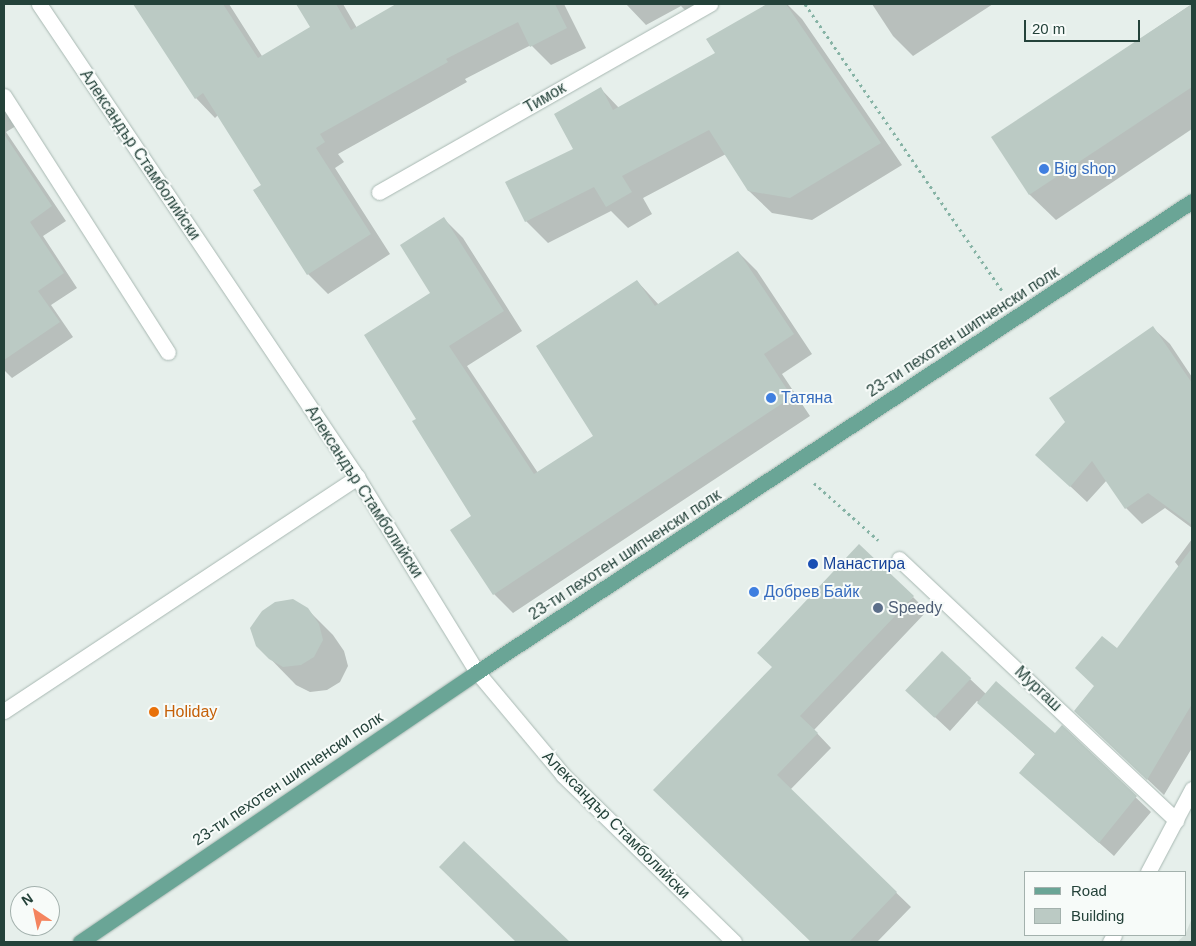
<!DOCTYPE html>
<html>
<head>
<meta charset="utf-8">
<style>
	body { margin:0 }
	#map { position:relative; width:1196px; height:946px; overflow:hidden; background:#e6efeb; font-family:Arial,sans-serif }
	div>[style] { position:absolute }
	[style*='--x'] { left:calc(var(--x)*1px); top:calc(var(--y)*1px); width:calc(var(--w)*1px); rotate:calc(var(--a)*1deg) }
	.built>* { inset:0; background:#d4dfda }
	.shadow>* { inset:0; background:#0003 }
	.building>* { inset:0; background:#bbcac4; transform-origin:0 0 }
	.path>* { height:3px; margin-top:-1.5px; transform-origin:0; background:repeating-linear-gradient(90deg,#86b3a5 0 2.5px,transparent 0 6.5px) }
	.roads { filter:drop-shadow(0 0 1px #a8b8b2) drop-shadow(0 0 1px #a8b8b2) }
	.lane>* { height:15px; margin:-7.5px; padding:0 7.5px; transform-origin:7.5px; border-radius:7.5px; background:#fff }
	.street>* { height:15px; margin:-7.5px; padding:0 7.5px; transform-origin:7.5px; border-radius:7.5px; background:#fff }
	.secondary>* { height:15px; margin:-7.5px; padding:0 7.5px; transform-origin:7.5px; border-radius:7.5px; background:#fff }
	.primary>* { height:15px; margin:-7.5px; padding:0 7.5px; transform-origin:7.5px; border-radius:7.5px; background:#6aa596 }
	.dots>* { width:14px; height:14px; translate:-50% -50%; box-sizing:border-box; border:2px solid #f7fbf9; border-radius:50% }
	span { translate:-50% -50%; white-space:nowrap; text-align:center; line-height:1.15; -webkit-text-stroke:4px #f7fbf9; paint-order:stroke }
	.street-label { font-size:16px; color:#24423a }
	.shop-label { font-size:16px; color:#366cbe }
	.left { translate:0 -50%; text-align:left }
	.transit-label { font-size:16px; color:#164399 }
	.service-label { font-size:16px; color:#4e5e75 }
	.food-label { font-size:16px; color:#c56008 }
	.frame { position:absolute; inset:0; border:5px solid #24423a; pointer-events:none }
	.legend { position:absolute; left:1024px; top:871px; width:162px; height:65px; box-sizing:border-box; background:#f7fbf9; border:1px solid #a3b1ad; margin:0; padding:6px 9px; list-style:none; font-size:15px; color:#24423a }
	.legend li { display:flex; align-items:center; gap:10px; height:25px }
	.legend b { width:25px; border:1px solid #a3b1ad }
	.north { position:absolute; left:10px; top:886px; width:50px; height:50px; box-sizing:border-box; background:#f7fbf9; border:1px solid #a3b1ad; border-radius:50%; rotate:326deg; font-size:14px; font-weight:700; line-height:20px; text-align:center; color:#24423a }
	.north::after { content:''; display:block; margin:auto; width:18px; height:22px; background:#f4845f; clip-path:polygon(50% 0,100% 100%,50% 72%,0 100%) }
	.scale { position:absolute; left:1024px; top:20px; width:116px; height:22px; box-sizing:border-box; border:2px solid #24423a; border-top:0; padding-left:6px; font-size:15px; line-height:18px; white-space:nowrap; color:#24423a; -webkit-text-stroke:4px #f7fbf9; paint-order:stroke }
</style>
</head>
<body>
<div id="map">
	<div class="built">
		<div style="clip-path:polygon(1192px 918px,1192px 942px,1177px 942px,1185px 935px)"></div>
	</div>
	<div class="shadow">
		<div style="clip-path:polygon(143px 4px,229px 4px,262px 56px,331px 61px,298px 4px,343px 4px,357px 28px,399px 4px,564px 4px,586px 48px,551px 65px,531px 45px,465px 79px,467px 82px,338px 154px,344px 162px,335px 168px,390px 254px,328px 294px,308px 274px,254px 191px,263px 185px,218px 115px,215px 118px,196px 98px,137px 8px)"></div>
		<div style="clip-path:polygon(626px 4px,703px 4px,687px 12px,681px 6px,646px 25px)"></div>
		<div style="clip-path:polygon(769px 4px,787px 4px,802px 19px,902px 165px,812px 220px,772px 213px,749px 191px,726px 154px,643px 198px,652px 214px,628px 228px,611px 211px,548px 243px,526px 221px,575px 149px,601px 89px,619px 108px,717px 54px,708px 39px)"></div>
		<div style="clip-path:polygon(872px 4px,993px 4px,913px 56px,893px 36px)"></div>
		<div style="clip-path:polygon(1192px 4px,1192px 129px,1056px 220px,1030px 195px,993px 138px)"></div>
		<div style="clip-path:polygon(4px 104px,16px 126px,6px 132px,66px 221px,43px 236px,77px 288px,51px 305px,73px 337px,12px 378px,4px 370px)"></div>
		<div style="clip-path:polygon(444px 219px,463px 238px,522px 331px,467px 366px,538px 473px,594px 436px,637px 281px,659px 305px,738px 252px,757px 271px,812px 354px,782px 374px,810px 416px,513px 613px,494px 594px,452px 530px,473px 517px,418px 419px)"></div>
		<div style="clip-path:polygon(1153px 328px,1170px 344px,1192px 377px,1192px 528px,1165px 508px,1142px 524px,1126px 508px,1107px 480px,1087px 502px,1054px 471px)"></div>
		<div style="clip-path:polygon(1192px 539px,1192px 748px,1164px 795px,1092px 727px,1095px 687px,1117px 650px,1179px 567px,1175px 562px)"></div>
		<div style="clip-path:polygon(913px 597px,927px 611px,814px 730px,831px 748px,790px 790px,911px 907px,877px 942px,812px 942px,669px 804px)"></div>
		<div style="clip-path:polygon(307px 609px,333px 635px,344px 651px,348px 666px,340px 682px,327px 690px,310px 692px,296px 685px,257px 645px)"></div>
		<div style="clip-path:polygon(970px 679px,986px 694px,1055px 735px,1062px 727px,1151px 812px,1114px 856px,1021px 773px,1036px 755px,977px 701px,950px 731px,922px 705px)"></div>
		<div style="clip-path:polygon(464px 843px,568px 942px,518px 942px,454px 881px)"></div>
	</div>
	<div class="building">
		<div style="clip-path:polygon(133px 4px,223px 4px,258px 58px,310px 27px,296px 4px,336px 4px,351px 30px,396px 4px,555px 4px,567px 28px,530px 47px,518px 22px,446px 59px,448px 62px,320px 134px,325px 142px,316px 148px,371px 234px,307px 275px,253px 190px,261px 185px,203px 93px,195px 99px)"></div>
		<div style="clip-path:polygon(767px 4px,786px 4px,881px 143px,790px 198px,748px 191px,709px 130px,622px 176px,632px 192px,606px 207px,594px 187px,525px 222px,505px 182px,573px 149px,554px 114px,601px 87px,613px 110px,715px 53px,706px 39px)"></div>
		<div style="clip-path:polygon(1192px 4px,1192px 87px,1029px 195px,991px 137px)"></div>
		<div style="clip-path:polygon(4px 134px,52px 206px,30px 222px,64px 273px,38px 291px,60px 322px,4px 360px)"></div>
		<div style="clip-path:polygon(444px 217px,504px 311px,449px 346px,534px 474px,593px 436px,536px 346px,637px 280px,655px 306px,738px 251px,794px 334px,764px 354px,792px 397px,493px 595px,450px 530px,471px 516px,412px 421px,416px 419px,364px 335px,430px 293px,400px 245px)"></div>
		<div style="clip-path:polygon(1153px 326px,1192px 383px,1192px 525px,1148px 493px,1125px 509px,1092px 461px,1070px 487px,1035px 455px,1065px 422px,1049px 398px)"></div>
		<div style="clip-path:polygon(859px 544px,914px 596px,800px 716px,818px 733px,777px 775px,897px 892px,849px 942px,811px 942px,653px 790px,772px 667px,757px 653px)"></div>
		<div style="clip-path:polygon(1192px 548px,1192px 704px,1147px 780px,1074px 711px,1094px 686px,1075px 668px,1102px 636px,1117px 648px)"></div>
		<div style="clip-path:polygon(293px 599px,308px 608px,319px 624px,323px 640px,314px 657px,301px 665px,283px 667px,269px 659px,256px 646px,250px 628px,262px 611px,275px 602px)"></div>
		<div style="left:942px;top:651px;width:40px;height:54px;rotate:43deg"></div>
		<div style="clip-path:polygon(996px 681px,1055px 733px,1062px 725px,1137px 796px,1099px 843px,1019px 773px,1035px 754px,977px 703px)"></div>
		<div style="clip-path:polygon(464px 841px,570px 942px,516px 942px,439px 867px)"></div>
	</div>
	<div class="path">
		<div style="--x:805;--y:4;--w:349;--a:55.5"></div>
		<div style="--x:814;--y:483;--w:86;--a:41.7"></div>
	</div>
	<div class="roads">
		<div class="lane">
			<div style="--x:4;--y:96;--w:304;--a:57.4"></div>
			<div style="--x:4;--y:711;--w:424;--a:-33.5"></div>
		</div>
		<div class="street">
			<div style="--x:379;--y:192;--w:381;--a:-29.6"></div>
			<div style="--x:899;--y:559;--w:381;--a:43.3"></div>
			<div style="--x:477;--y:672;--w:134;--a:50.1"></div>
			<div style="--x:563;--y:775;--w:239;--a:44.3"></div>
			<div style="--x:1148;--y:872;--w:94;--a:-62.1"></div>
			<div style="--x:1110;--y:942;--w:8;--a:-60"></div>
		</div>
		<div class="secondary">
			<div style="--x:39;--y:4;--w:570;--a:56.09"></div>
			<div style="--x:357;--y:477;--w:229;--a:58.4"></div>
		</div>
		<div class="primary">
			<div style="--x:80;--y:942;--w:480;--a:-34.2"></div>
			<div style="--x:477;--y:672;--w:856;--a:-33.37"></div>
		</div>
	</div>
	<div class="dots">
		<div style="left:1044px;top:169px;background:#3f7fe0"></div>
		<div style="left:771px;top:398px;background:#3f7fe0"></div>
		<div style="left:813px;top:564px;background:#1a4fb4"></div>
		<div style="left:754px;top:592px;background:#3f7fe0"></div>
		<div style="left:878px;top:608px;background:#5c6f8a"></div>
		<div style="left:154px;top:712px;background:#e8710a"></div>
	</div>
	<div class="street-label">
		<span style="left:545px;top:98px;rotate:-30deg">Тимок</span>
		<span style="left:140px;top:155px;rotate:56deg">Александър Стамболийски</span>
		<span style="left:963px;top:332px;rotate:-33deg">23-ти пехотен шипченски полк</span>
		<span style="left:364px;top:492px;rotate:57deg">Александър Стамболийски</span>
		<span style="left:625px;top:555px;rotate:-33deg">23-ти пехотен шипченски полк</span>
		<span style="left:1038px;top:689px;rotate:43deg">Мургаш</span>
		<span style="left:288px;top:779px;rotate:-34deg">23-ти пехотен шипченски полк</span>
		<span style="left:616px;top:825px;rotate:45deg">Александър Стамболийски</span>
	</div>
	<div class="shop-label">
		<span class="left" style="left:1054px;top:169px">Big shop</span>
		<span class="left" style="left:781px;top:398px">Татяна</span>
		<span class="left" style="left:764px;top:592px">Добрев Байк</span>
	</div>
	<div class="transit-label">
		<span class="left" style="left:823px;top:564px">Манастира</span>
	</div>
	<div class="service-label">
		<span class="left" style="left:888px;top:608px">Speedy</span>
	</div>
	<div class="food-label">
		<span class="left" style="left:164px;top:712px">Holiday</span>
	</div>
	<div class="frame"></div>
	<ul class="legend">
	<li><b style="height:6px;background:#6aa596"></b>Road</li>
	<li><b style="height:14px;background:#bbcac4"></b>Building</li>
	</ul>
	<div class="north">N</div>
	<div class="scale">20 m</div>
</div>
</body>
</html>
